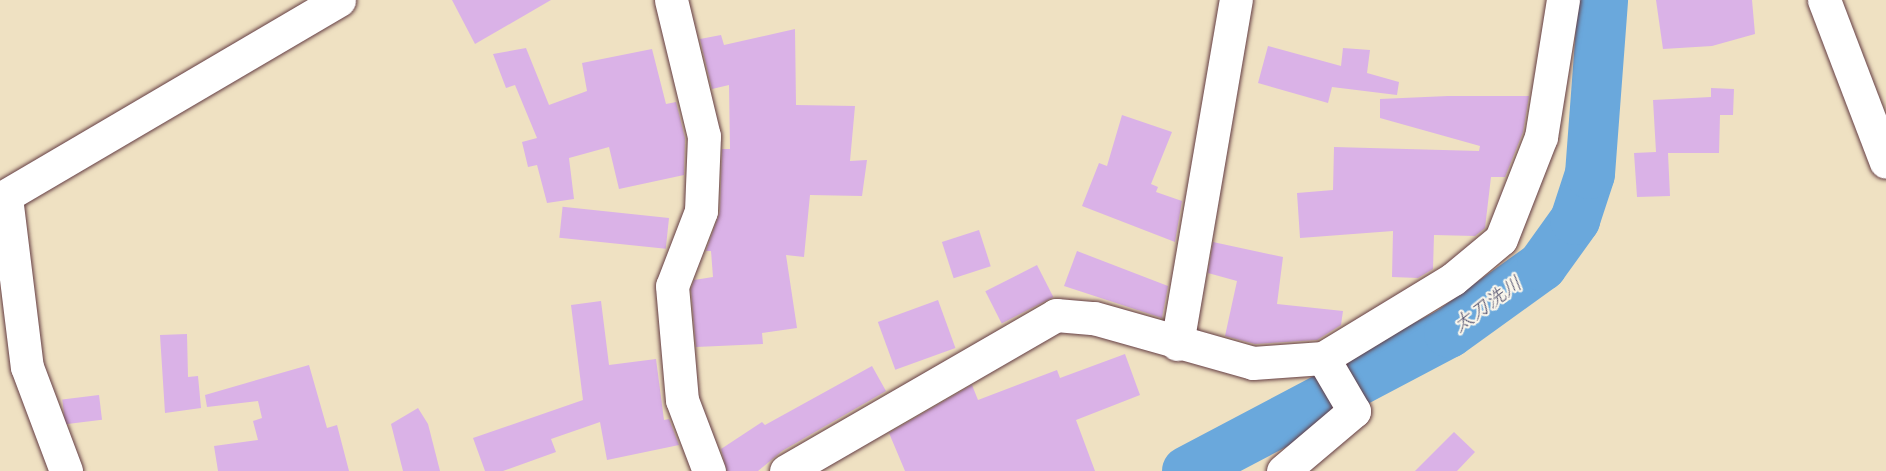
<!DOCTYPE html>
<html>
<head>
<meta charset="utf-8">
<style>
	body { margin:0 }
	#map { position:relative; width:1886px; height:471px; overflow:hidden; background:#efe1c2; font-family:Mynerve,"Klee One",sans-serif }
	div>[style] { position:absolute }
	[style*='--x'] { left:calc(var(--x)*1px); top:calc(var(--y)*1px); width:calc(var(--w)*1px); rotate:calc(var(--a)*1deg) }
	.river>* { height:50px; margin:-25px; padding:0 25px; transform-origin:25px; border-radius:25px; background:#6aa8dc }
	.building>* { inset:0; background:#dab2e7; transform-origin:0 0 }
	.roads { filter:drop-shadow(0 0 2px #633c42) drop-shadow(0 0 2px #633c42) }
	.minor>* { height:33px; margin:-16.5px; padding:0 16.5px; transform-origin:16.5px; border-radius:16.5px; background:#fff }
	span { translate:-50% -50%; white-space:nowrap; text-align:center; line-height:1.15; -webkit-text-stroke:4.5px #fbf7ec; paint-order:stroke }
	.water-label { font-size:20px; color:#575672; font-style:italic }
</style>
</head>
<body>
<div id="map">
	<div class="river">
		<div style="--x:1187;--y:471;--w:296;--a:-27.8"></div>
		<div style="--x:1449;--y:333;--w:115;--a:-35.8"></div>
		<div style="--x:1542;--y:266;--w:57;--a:-54.3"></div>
		<div style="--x:1575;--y:220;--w:48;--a:-71.9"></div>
		<div style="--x:1590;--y:174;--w:174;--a:-85.7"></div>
	</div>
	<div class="building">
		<div style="clip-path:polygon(452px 0,551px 0,475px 44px)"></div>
		<div style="clip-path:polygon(1656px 0,1752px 0,1755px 34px,1712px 46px,1663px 49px)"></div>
		<div style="clip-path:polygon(795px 29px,796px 105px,855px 106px,850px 161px,867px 160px,862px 196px,810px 195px,804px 257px,786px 255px,797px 328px,762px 333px,763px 344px,696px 347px,691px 289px,694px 280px,713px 277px,711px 251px,706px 251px,720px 212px,722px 149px,730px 149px,729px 85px,712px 89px,700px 39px,721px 35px,724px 45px)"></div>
		<div style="clip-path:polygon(1268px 46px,1341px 66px,1343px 48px,1370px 50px,1367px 73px,1399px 82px,1397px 95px,1332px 87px,1328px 103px,1258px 83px)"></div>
		<div style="clip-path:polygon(526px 48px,549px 105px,587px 91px,582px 63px,652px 49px,666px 104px,676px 102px,685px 138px,684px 175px,619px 189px,609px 147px,569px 158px,574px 199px,547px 203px,537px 165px,528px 167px,522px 142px,537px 138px,515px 85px,506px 88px,493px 54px)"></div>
		<div style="clip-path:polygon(1711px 88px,1734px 89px,1733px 115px,1720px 115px,1719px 153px,1668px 153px,1670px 196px,1637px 197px,1634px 153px,1656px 152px,1653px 100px,1711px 97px)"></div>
		<div style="clip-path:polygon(1448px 96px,1529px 96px,1523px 132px,1505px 177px,1491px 177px,1485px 228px,1475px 236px,1434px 235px,1433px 269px,1418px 278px,1392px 277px,1393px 231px,1300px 238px,1297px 193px,1333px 190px,1334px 147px,1479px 151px,1480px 146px,1380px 118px,1380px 99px)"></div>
		<div style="clip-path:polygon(1122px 115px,1172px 132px,1151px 184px,1158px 187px,1156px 192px,1182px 201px,1175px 242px,1082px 206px,1099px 163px,1107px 166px)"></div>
		<div style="left:669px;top:218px;width:31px;height:107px;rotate:96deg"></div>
		<div style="left:979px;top:230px;width:38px;height:39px;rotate:72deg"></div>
		<div style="clip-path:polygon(1213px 242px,1283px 257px,1277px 304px,1343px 311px,1341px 325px,1317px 340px,1255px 344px,1225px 336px,1237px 281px,1208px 273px)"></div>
		<div style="clip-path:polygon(1077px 251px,1168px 286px,1162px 318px,1064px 286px)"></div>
		<div style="left:1037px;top:265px;width:36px;height:58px;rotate:63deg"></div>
		<div style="left:938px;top:300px;width:51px;height:64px;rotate:70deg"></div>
		<div style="clip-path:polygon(601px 301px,609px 365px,656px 359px,664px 420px,669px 419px,679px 445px,607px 460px,600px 422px,551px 439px,556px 452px,503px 471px,485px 471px,473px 438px,583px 400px,571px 305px)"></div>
		<div style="clip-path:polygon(187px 334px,188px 377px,198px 376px,201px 408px,165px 413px,160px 335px)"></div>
		<div style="clip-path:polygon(1125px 354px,1140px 395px,1076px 420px,1095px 471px,905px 471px,889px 433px,972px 385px,978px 400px,1057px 370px,1060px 378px)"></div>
		<div style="clip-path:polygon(309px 365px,327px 428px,337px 425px,349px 471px,218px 471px,214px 446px,258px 440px,253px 421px,262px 418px,258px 401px,207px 407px,205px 395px)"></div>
		<div style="clip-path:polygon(872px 366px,886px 391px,782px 451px,758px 471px,727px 471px,721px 449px,762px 422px,765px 425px)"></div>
		<div style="left:99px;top:395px;width:25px;height:37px;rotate:83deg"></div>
		<div style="clip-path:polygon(418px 408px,428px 424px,440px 471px,403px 471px,391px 424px)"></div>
		<div style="clip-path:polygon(1454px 432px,1475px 452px,1457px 471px,1415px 471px)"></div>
	</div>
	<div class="roads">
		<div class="minor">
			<div style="--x:671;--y:0;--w:140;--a:76.4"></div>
			<div style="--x:704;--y:136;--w:75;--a:92.3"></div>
			<div style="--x:701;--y:211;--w:80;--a:111.1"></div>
			<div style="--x:672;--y:286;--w:114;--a:85"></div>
			<div style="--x:682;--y:400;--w:76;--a:69.2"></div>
			<div style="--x:1824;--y:0;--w:173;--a:69.1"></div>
			<div style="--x:6;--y:197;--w:171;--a:83"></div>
			<div style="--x:27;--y:367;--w:111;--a:69.4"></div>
			<div style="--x:0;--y:199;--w:393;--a:-30.4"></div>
			<div style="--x:1177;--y:344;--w:349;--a:-80.3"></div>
			<div style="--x:786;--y:471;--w:312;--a:-30"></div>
			<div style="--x:1056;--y:315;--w:38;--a:5"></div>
			<div style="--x:1094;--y:318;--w:165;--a:15.8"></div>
			<div style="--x:1253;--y:363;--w:70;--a:-4.1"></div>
			<div style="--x:1323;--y:358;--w:152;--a:-31.3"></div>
			<div style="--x:1453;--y:279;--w:62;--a:-39.8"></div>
			<div style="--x:1501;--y:239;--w:110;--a:-68.6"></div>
			<div style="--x:1541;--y:137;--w:139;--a:-80.9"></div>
			<div style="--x:1283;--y:471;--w:93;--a:-40.2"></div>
			<div style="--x:1354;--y:411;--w:61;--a:-120.3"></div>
		</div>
	</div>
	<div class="water-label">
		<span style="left:1488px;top:305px;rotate:-36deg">太刀洗川</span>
	</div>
</div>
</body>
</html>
